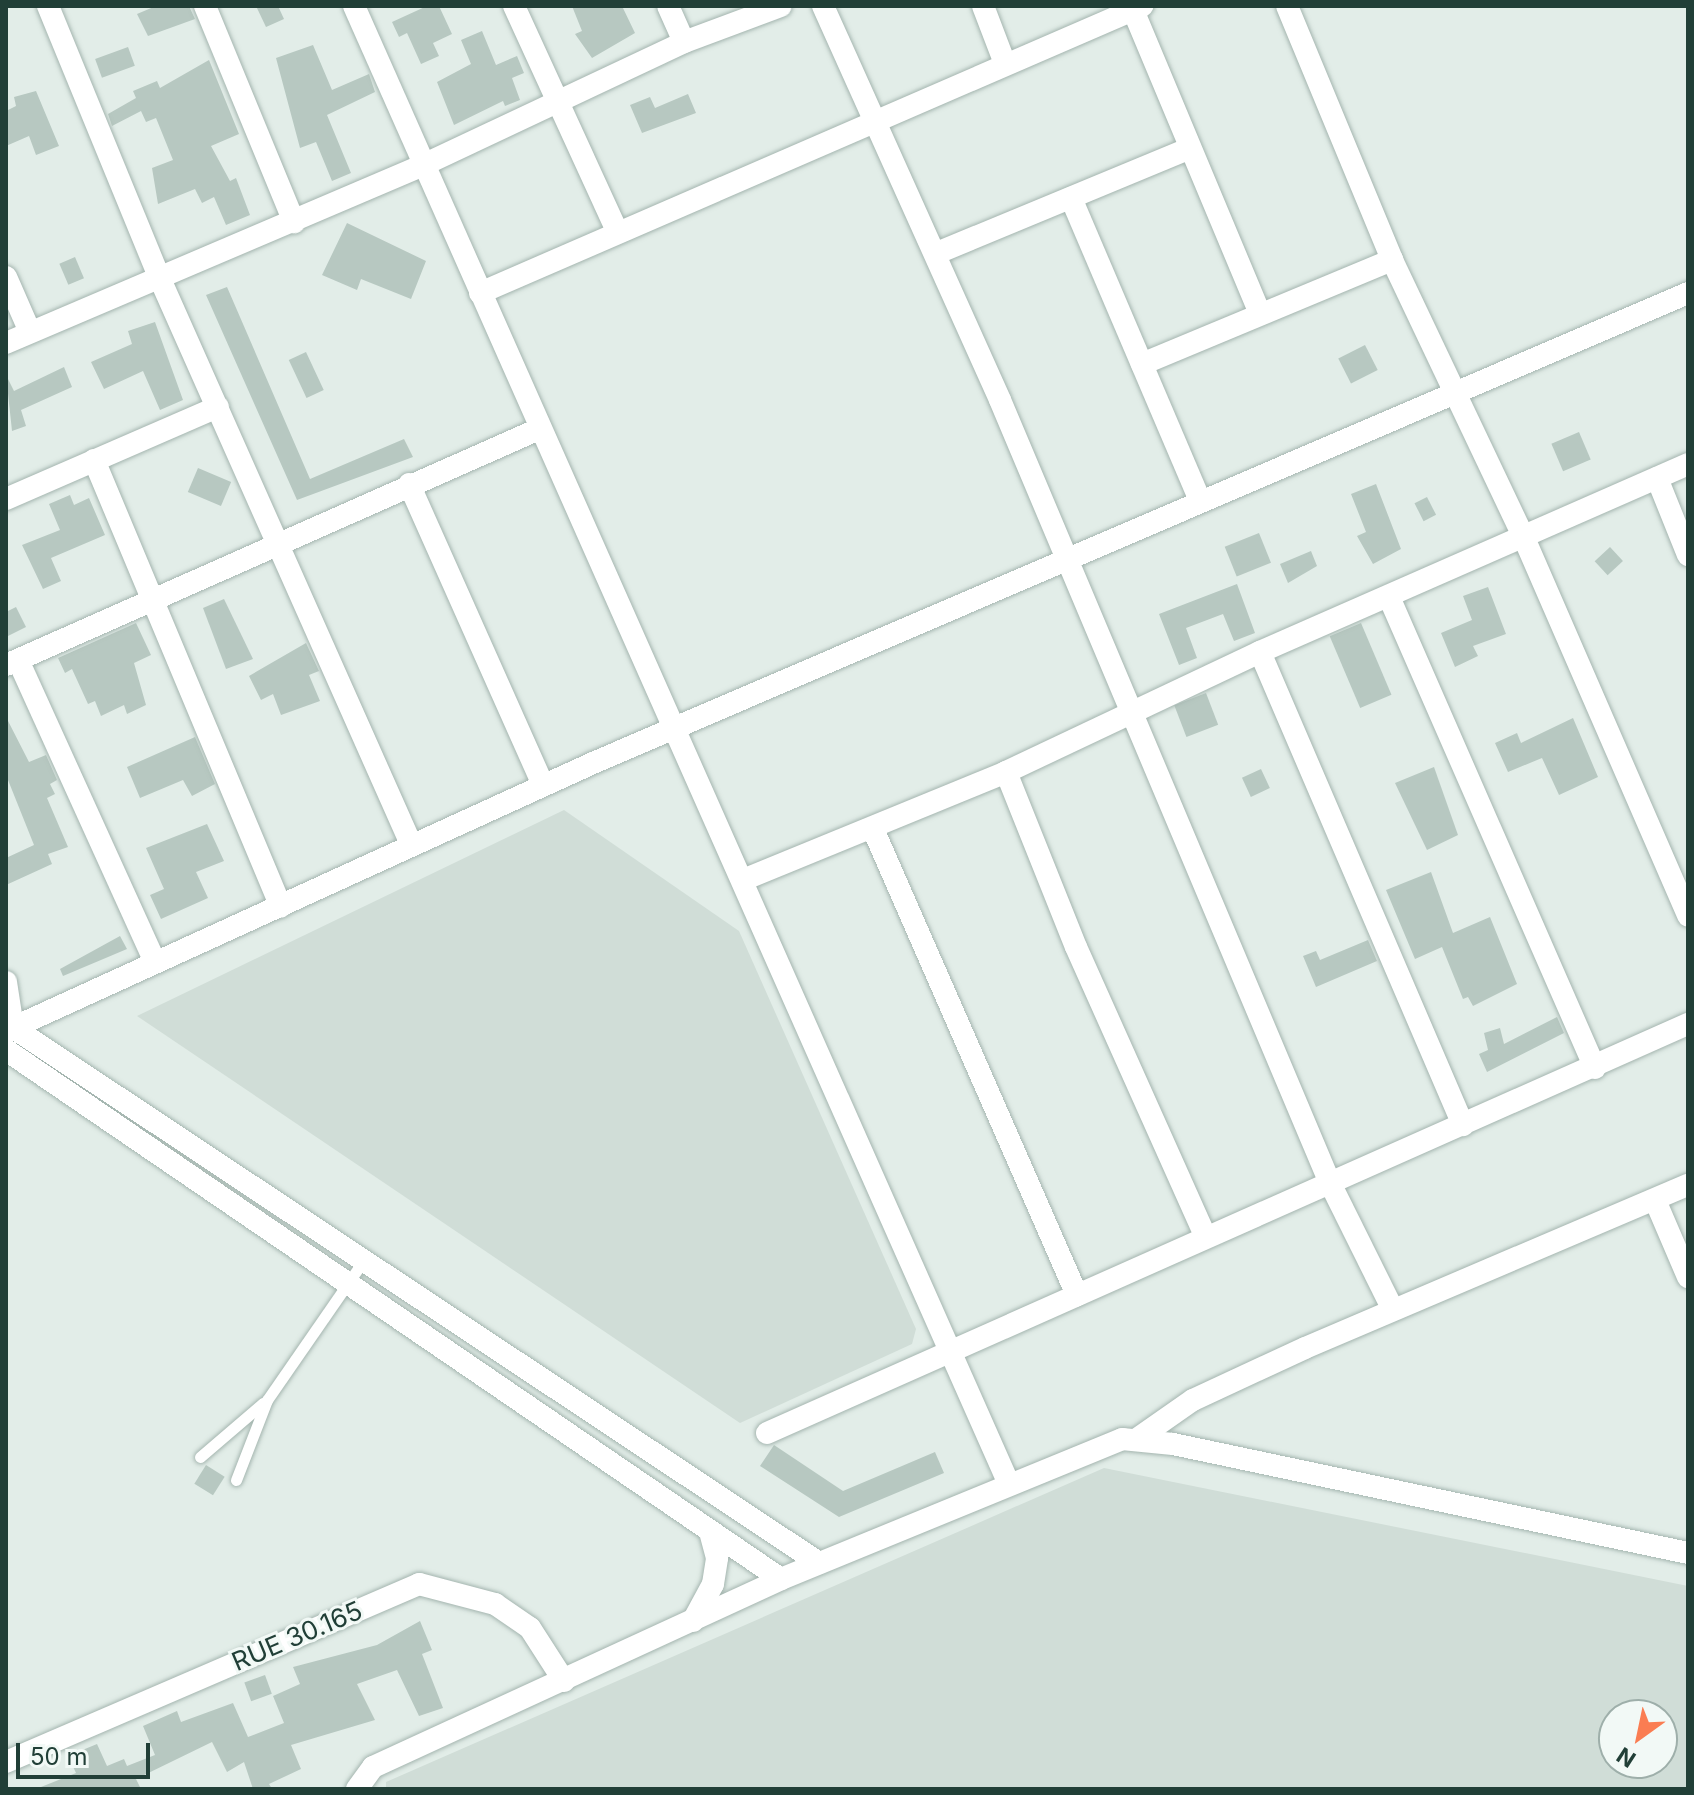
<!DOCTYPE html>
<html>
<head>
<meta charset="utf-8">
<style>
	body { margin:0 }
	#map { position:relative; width:1694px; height:1795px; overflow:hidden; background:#e2ede8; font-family:Inter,sans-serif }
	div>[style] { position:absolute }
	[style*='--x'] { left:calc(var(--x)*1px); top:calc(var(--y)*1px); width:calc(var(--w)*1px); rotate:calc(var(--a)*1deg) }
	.built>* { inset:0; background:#d0ddd7 }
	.building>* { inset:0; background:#b7c8c1; transform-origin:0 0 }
	.roads { filter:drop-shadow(0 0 2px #a4b5af) drop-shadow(0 0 2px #a4b5af) }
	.service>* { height:11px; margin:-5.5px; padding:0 5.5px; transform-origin:5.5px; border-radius:5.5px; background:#fff }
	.minor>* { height:22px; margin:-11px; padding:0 11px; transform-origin:11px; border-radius:11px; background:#fff }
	span { translate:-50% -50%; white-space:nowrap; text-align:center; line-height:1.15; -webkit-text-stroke:6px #f2f9f6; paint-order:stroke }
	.street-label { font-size:26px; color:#213f37 }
	.frame { position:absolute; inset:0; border:8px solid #213f37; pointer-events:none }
	.north { position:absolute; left:1598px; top:1699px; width:80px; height:80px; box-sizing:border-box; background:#f2f9f6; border:2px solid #9eafaa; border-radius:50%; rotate:213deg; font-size:22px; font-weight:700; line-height:32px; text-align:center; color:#213f37 }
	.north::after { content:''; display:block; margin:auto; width:28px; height:36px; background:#fa7d52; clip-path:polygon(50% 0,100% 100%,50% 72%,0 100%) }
	.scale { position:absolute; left:16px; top:1743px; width:134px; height:36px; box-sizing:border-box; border:4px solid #213f37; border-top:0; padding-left:10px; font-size:24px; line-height:28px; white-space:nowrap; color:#213f37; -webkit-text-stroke:6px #f2f9f6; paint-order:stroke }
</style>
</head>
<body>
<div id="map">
	<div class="built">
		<div style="clip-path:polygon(564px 810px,739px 931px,916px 1329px,912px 1344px,740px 1423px,137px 1016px)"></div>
		<div style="clip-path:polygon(evenodd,1104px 1468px,1688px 1586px,1688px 1789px,386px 1789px,386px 1782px,1104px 1468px,1614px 1715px,1662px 1715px,1662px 1763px,1614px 1763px,1614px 1715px)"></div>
	</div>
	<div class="building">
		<div style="clip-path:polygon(156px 6px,189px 6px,195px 19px,148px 36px,137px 14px)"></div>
		<div style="clip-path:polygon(256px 6px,278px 6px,284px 19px,266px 27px)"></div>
		<div style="clip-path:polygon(427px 6px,439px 6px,452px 34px,433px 43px,439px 56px,421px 64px,407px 33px,399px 37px,392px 22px)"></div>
		<div style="clip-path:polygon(572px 6px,622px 6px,635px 33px,592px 58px,575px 34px,582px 31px)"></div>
		<div style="clip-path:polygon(482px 31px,496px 65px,517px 56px,524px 73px,512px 78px,520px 100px,505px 106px,503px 101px,454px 125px,437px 82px,471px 64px,461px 40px)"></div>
		<div style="clip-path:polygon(313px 45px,332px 90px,369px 74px,375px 92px,327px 115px,351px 173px,332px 181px,316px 142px,300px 148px,276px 58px)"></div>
		<div style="left:128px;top:47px;width:20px;height:35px;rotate:70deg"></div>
		<div style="clip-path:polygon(209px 60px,239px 134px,211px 146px,230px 181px,236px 178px,250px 215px,226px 225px,214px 197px,202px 203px,195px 189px,158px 204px,152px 168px,173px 160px,156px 118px,146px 122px,141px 111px,112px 126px,108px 114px,136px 98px,133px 91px,157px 81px,160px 88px)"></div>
		<div style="clip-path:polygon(36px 91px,59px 146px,36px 155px,29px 136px,6px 146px,6px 111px,16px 106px,14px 97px)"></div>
		<div style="clip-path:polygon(688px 94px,696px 113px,642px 133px,630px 105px,650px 97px,655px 108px)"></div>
		<div style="clip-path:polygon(347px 223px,426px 261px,411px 299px,361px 279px,357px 290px,322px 275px)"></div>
		<div style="left:75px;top:257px;width:23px;height:17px;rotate:67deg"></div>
		<div style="clip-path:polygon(227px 287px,310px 479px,404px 439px,413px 457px,297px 500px,206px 295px)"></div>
		<div style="clip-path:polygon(155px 322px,183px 400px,160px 410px,143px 371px,104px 389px,91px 362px,132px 344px,128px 331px)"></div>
		<div style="left:1365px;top:345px;width:28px;height:30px;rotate:63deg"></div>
		<div style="left:306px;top:352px;width:42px;height:19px;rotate:65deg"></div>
		<div style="clip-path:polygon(64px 367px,72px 387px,21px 410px,26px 426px,12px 431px,6px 375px,14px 391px)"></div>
		<div style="left:1579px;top:432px;width:30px;height:30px;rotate:67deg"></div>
		<div style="left:198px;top:468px;width:36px;height:26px;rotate:23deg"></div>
		<div style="clip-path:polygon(1376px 484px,1401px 549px,1373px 564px,1357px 536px,1366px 532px,1351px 494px)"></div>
		<div style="clip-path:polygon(70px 495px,74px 505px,89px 498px,105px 535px,51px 558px,61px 581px,43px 589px,22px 545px,60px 530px,49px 504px)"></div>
		<div style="left:1427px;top:497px;width:20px;height:14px;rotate:63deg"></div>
		<div style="left:1259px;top:533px;width:32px;height:37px;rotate:68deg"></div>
		<div style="left:1610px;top:547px;width:19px;height:21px;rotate:47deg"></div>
		<div style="clip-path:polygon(1311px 551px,1317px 566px,1288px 583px,1280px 564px)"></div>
		<div style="clip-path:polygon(1237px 584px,1255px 633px,1234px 641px,1223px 614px,1186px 628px,1197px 658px,1179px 665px,1159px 614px)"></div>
		<div style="clip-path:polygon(1488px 587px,1506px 634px,1473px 646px,1478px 656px,1455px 667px,1441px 633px,1472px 620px,1463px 596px)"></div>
		<div style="clip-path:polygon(224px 599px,253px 659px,226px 669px,203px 608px)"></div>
		<div style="clip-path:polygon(16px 607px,26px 627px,6px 637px,6px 612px)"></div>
		<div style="clip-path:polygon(136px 623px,151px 655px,134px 663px,146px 705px,127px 714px,124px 705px,101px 716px,95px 701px,88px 704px,72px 669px,65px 673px,58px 658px)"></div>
		<div style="left:1361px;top:623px;width:78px;height:34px;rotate:67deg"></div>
		<div style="clip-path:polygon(306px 643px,319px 671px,309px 675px,320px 701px,281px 715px,273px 694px,261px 700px,249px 676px)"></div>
		<div style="left:1206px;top:693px;width:34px;height:34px;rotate:69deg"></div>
		<div style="clip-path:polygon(6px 717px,29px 762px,46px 755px,57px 780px,50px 784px,55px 794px,47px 798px,68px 847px,48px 854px,52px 864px,6px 885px,6px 858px,34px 845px,6px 775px)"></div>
		<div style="clip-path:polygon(1573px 718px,1598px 777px,1559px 795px,1542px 758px,1508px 772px,1495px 743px,1517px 733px,1521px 743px)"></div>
		<div style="clip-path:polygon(195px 737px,215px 784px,192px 796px,183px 780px,140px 798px,127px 767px)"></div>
		<div style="clip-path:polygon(1434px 767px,1458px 835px,1427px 850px,1395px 783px)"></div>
		<div style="left:1261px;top:769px;width:21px;height:21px;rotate:65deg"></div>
		<div style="clip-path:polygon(207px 824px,224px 861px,196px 872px,208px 898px,161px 919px,150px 895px,164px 889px,146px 848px)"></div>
		<div style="clip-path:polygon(1431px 872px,1453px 933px,1490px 917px,1517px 984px,1473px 1006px,1468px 997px,1463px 999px,1442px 947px,1415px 959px,1386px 890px)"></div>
		<div style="clip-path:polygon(120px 936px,127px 949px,63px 976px,60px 969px)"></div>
		<div style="clip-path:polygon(1368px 940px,1377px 961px,1316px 987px,1303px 956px,1316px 951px,1320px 960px)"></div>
		<div style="clip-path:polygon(1557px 1017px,1564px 1033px,1487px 1072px,1479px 1054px,1488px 1050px,1484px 1033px,1500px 1028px,1504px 1044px)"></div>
		<div style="clip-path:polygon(774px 1445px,843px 1491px,935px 1452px,944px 1473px,839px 1517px,760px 1466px)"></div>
		<div style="left:206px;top:1465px;width:22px;height:22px;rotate:32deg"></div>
		<div style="clip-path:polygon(420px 1621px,432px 1650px,422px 1654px,443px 1708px,419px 1716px,397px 1670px,357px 1684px,375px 1720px,291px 1745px,301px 1769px,269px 1784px,272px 1789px,253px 1789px,244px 1762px,227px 1772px,212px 1742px,136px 1779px,141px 1789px,36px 1789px,76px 1773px,68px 1756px,97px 1744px,107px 1766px,124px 1759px,127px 1766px,155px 1755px,143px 1726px,177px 1711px,181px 1722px,233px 1703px,248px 1737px,284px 1723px,273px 1696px,300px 1684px,293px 1667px,377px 1645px)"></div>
		<div style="left:265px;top:1675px;width:20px;height:22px;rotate:70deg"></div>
	</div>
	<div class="roads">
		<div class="service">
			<div style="--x:200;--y:1457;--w:83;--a:-40.6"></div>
			<div style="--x:236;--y:1480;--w:86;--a:-68.8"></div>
			<div style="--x:267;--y:1400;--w:170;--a:-55.3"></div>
		</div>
		<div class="minor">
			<div style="--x:48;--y:6;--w:295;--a:67.7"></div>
			<div style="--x:160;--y:279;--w:618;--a:66.05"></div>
			<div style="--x:205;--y:6;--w:234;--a:67.6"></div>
			<div style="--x:354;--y:6;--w:1617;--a:66.1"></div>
			<div style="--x:514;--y:6;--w:245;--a:65.4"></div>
			<div style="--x:668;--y:6;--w:39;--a:66"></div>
			<div style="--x:823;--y:6;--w:432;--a:65.8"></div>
			<div style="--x:1000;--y:400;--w:850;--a:67.15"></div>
			<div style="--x:1330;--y:1183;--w:140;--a:63.6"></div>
			<div style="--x:983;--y:6;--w:59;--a:69.1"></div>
			<div style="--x:1287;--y:6;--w:275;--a:67.5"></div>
			<div style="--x:1392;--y:260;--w:308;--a:64.6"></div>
			<div style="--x:1524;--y:538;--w:412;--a:66.5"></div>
			<div style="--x:1133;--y:10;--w:329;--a:67.3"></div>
			<div style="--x:1071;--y:198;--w:328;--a:66.9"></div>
			<div style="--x:937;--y:253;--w:274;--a:-22.5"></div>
			<div style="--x:6;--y:277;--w:60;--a:66.4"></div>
			<div style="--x:480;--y:293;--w:722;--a:-23.44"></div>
			<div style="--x:6;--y:343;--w:451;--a:-23.1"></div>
			<div style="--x:421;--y:166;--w:291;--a:-25.2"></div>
			<div style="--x:684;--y:42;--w:103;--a:-20.4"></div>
			<div style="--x:1142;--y:364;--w:271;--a:-22.6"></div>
			<div style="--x:94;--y:460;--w:484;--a:67.3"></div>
			<div style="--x:1657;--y:478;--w:83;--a:68.1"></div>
			<div style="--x:409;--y:484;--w:329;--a:66"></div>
			<div style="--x:6;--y:499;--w:231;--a:-23.5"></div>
			<div style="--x:1389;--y:597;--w:514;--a:66.38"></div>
			<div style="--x:1260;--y:652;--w:515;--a:66.77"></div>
			<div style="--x:18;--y:660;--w:329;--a:65.6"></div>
			<div style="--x:6;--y:665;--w:583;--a:-23.88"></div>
			<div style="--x:1006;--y:772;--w:188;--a:68.2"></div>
			<div style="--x:1076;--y:947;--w:316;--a:65.9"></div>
			<div style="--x:873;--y:829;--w:509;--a:66.36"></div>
			<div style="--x:743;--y:880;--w:284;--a:-22.3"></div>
			<div style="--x:1006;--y:772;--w:281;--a:-25.3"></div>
			<div style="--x:1260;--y:652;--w:467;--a:-23.7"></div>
			<div style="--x:6;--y:982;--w:47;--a:81.3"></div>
			<div style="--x:6;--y:1023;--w:976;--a:33.59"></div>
			<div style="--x:6;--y:1031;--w:645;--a:-24.54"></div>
			<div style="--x:593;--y:763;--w:1192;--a:-23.23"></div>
			<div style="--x:6;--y:1050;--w:938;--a:34.32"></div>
			<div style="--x:1655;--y:1200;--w:84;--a:66.8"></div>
			<div style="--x:767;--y:1433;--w:1008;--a:-23.95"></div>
			<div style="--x:1137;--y:1439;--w:68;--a:-34.9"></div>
			<div style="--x:1193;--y:1400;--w:123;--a:-24.9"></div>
			<div style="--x:1305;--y:1348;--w:416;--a:-23.1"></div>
			<div style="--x:693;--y:1621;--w:42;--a:-61.6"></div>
			<div style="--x:713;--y:1584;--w:26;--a:-81"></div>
			<div style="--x:717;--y:1558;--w:28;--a:-105"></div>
			<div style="--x:6;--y:1762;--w:450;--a:-23.3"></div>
			<div style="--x:419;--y:1584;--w:79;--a:14.7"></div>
			<div style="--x:495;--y:1604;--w:42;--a:34.4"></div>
			<div style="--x:530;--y:1628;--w:63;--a:57.3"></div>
			<div style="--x:357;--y:1789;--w:27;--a:-54"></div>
			<div style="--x:373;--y:1767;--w:449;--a:-24.7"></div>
			<div style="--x:781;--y:1579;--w:369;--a:-22.3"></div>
			<div style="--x:1122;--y:1439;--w:51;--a:5.6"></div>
			<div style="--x:1173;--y:1444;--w:526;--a:11.95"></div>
		</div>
	</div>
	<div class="street-label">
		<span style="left:297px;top:1636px;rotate:-23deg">RUE 30.165</span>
	</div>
	<div class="frame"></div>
	<div class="north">N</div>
	<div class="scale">50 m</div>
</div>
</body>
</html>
